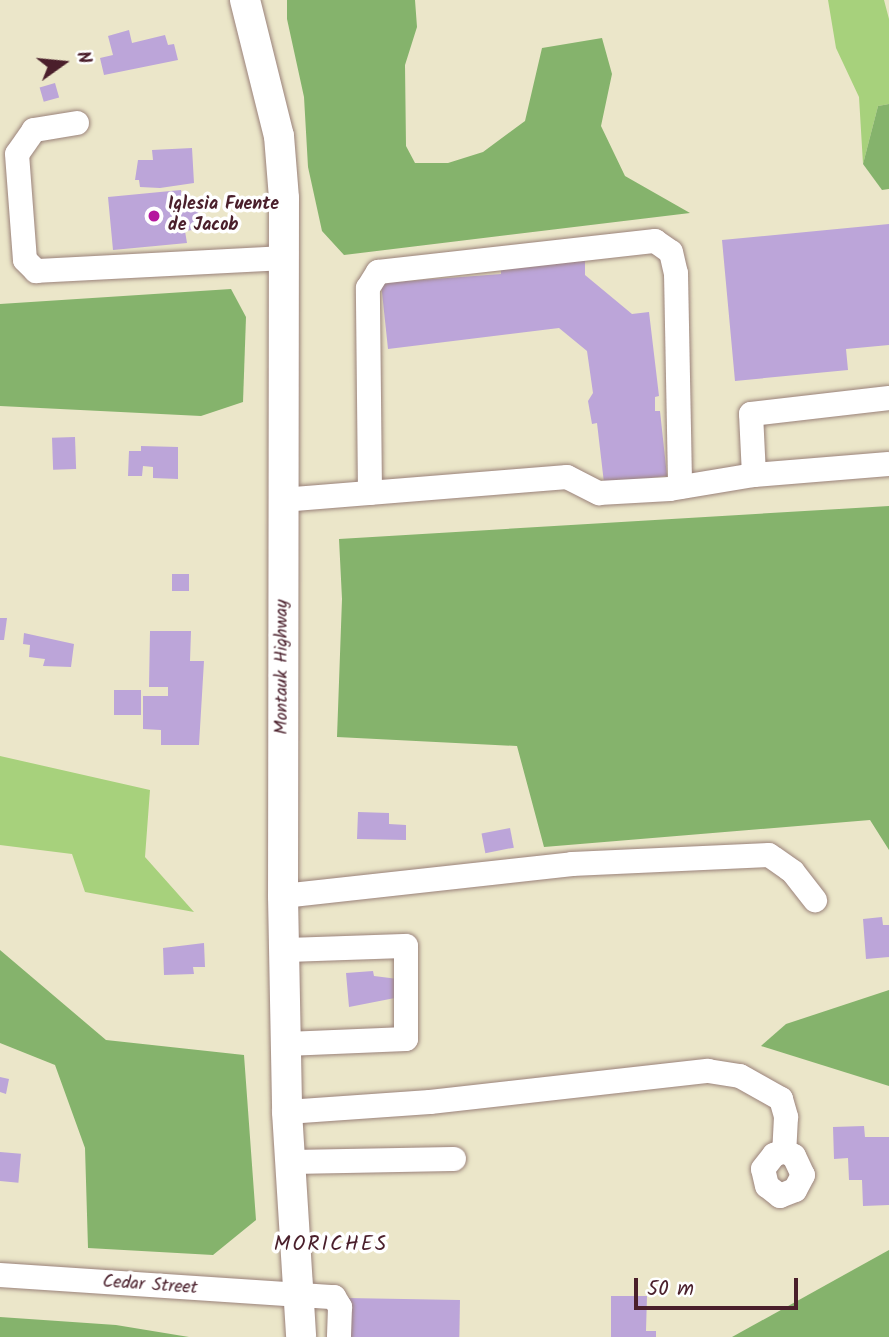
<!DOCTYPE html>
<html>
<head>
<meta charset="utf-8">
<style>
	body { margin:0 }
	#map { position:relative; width:889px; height:1337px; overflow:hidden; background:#ebe6c9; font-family:Kalam,sans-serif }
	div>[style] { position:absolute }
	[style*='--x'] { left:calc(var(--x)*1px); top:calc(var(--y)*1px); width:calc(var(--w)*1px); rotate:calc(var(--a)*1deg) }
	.green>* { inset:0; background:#a7d17c }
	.forest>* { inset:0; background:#85b36c }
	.building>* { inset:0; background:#bca5d9; transform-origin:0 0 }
	.roads { filter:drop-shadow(0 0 2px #9a827a) drop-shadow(0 0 2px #9a827a) }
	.minor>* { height:24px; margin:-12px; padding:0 12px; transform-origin:12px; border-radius:12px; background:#fff }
	.major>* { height:30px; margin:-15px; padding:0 15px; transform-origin:15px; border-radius:15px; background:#fff }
	.dots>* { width:19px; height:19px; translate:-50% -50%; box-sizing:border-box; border:4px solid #fff; border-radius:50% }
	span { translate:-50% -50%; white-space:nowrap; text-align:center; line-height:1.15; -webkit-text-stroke:7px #fff; paint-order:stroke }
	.poi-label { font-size:18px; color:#4a1f2b; font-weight:700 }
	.left { translate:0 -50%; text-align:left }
	.street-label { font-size:18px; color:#4a1f2b }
	.quarter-label { font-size:21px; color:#4a1f2b; letter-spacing:2px }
	.north { position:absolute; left:28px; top:28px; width:70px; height:70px; -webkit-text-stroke:5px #fff; paint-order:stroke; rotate:75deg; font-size:19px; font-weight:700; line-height:28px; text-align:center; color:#4a1f2b }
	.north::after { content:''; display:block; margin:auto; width:24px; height:32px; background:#4a1f2b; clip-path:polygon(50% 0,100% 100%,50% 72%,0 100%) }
	.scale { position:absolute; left:634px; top:1278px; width:164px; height:32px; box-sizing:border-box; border:4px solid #4a1f2b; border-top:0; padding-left:9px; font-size:21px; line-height:24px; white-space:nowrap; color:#4a1f2b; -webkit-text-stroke:5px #fff; paint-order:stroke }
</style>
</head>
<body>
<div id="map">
	<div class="green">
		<div style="clip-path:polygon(828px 0,884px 0,889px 19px,889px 104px,878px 106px,863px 164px,859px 97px,836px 48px)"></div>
		<div style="clip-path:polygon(0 756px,150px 790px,145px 857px,194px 912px,85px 892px,72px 854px,0 845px)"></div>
	</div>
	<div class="forest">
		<div style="clip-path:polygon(287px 0,415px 0,417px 27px,405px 65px,406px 146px,415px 163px,448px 163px,483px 152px,525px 121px,542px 48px,602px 38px,612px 74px,601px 126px,625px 176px,690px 213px,344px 255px,322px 231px,308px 167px,304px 97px,287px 19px)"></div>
		<div style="clip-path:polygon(889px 104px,889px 189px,882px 190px,863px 164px,878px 106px)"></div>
		<div style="clip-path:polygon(231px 289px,246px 317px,243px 402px,201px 416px,0 406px,0 304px)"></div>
		<div style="clip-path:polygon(889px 506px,889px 850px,870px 820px,544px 847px,517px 746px,337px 737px,342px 599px,339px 539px)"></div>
		<div style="clip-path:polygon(0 950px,106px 1040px,244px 1055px,256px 1220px,213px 1255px,88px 1248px,85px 1148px,55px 1065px,0 1043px)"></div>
		<div style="clip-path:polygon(889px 990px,889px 1086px,761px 1046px,786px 1024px)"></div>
		<div style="clip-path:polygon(889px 1250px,889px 1337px,732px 1337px)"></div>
		<div style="clip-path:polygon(0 1317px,116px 1325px,189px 1337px,0 1337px)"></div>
	</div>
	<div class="building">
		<div style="clip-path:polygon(129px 30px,132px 43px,165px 35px,168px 45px,174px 44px,178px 60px,104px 75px,100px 58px,113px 55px,108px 36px)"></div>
		<div style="left:55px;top:83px;width:15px;height:16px;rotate:74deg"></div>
		<div style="clip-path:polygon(192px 148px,194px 183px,160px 188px,140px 187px,139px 180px,135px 180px,138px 160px,153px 160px,152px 150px)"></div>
		<div style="clip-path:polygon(181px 190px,183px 203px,197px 202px,200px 229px,185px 231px,187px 243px,113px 250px,108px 197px)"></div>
		<div style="clip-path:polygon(889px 224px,889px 345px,846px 349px,848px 370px,735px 381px,722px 240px)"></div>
		<div style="clip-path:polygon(585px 259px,585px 275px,632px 314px,649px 312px,659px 396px,655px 397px,655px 411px,660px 411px,667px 476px,604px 483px,597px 423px,592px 424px,588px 401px,593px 393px,587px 351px,559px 328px,388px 349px,381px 283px,501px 274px,501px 270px)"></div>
		<div style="left:75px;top:437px;width:32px;height:23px;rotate:88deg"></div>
		<div style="clip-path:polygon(141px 446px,178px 447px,178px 479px,153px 478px,153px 467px,143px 466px,142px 476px,128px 476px,129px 451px,141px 451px)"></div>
		<div style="left:172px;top:574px;width:17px;height:17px"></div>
		<div style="clip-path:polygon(0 618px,7px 618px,4px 640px,0 640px)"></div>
		<div style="clip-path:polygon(150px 631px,191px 631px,190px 661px,204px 661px,199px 745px,161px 745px,161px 730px,143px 729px,143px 696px,168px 696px,168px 687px,149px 687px)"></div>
		<div style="clip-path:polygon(24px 633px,74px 644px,71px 667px,43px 666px,45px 659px,29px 657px,30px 645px,23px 644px)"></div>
		<div style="left:114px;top:690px;width:27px;height:25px"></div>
		<div style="clip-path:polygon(358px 812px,389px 813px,389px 824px,406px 825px,406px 840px,357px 839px)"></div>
		<div style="left:510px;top:828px;width:20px;height:29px;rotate:79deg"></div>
		<div style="clip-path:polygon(882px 917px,883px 925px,889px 925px,889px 957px,866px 959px,863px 919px)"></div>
		<div style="clip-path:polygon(204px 943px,205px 967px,193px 967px,194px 974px,164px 975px,163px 948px)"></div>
		<div style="clip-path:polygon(373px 971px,374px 976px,398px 979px,400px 997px,349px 1007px,346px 973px)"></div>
		<div style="clip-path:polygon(0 1077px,9px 1079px,6px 1094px,0 1092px)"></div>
		<div style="clip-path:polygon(864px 1126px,865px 1137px,889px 1137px,889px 1205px,863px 1206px,862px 1180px,849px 1180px,848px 1158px,834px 1159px,833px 1127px)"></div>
		<div style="left:0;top:1152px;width:21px;height:29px;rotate:5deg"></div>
		<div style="clip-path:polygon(611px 1296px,647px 1296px,646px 1331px,656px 1331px,656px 1337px,611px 1337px)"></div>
		<div style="left:347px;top:1298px;width:113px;height:39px;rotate:1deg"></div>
	</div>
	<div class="roads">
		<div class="minor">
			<div style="--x:77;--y:123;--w:44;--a:170.8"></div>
			<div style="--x:34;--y:130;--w:29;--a:125"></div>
			<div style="--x:17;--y:154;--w:106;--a:85.7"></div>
			<div style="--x:25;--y:260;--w:16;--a:45"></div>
			<div style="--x:36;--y:271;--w:247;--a:-3"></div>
			<div style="--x:754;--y:475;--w:135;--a:-4.7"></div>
			<div style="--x:370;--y:493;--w:205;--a:-90.6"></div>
			<div style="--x:368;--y:288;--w:19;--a:-58"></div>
			<div style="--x:378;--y:272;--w:279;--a:-6.4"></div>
			<div style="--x:655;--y:241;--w:19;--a:35"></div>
			<div style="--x:671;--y:252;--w:22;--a:77"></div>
			<div style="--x:676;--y:273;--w:214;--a:88.9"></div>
			<div style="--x:282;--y:500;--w:286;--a:-4.6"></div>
			<div style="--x:567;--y:477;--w:36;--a:27"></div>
			<div style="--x:599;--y:493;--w:71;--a:-3.2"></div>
			<div style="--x:670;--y:489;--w:85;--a:-9.5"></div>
			<div style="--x:754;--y:475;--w:61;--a:-92.8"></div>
			<div style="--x:751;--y:414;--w:139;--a:-6.6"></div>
			<div style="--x:283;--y:896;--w:291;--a:-6.3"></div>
			<div style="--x:572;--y:864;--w:197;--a:-2.6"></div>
			<div style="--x:769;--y:855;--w:29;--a:35"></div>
			<div style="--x:793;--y:872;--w:36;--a:52"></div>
			<div style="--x:285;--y:950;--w:121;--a:-1.9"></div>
			<div style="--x:406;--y:946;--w:93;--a:90"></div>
			<div style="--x:406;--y:1039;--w:120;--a:177.6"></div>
			<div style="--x:287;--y:1112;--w:143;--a:-4"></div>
			<div style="--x:430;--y:1102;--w:280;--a:-6.4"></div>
			<div style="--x:708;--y:1071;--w:32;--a:9"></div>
			<div style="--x:740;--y:1076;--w:47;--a:29.3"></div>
			<div style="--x:781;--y:1099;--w:19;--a:74"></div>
			<div style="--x:786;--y:1117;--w:34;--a:93"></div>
			<div style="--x:784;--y:1151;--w:11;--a:27"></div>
			<div style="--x:794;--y:1156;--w:21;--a:65"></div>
			<div style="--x:803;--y:1175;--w:17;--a:118"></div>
			<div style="--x:795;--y:1190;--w:16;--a:158"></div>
			<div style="--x:780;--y:1196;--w:16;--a:-142"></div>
			<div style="--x:767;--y:1186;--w:17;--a:-103"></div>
			<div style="--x:763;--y:1169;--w:18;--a:-52"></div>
			<div style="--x:774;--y:1155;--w:11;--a:-22"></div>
			<div style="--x:291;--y:1162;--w:163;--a:-1.1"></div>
			<div style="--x:0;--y:1275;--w:335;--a:3.8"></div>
			<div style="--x:334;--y:1297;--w:12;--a:59"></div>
			<div style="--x:340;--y:1307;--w:30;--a:92"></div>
		</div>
		<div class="major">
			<div style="--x:245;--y:0;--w:140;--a:76"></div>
			<div style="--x:279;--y:136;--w:62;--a:85.4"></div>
			<div style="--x:284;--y:198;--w:698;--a:90.08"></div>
			<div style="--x:283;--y:896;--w:216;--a:88.9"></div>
			<div style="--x:287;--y:1112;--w:225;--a:86.4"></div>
		</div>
	</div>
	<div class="dots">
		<div style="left:154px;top:216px;background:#b5179e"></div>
	</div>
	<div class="poi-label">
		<span class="left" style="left:168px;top:216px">Iglesia Fuente<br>de Jacob</span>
	</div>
	<div class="street-label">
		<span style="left:283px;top:667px;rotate:-90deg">Montauk Highway</span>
		<span style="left:150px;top:1286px;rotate:4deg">Cedar Street</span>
	</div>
	<div class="quarter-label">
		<span style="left:331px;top:1245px">MORICHES</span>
	</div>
	<div class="north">N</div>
	<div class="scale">50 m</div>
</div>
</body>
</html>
